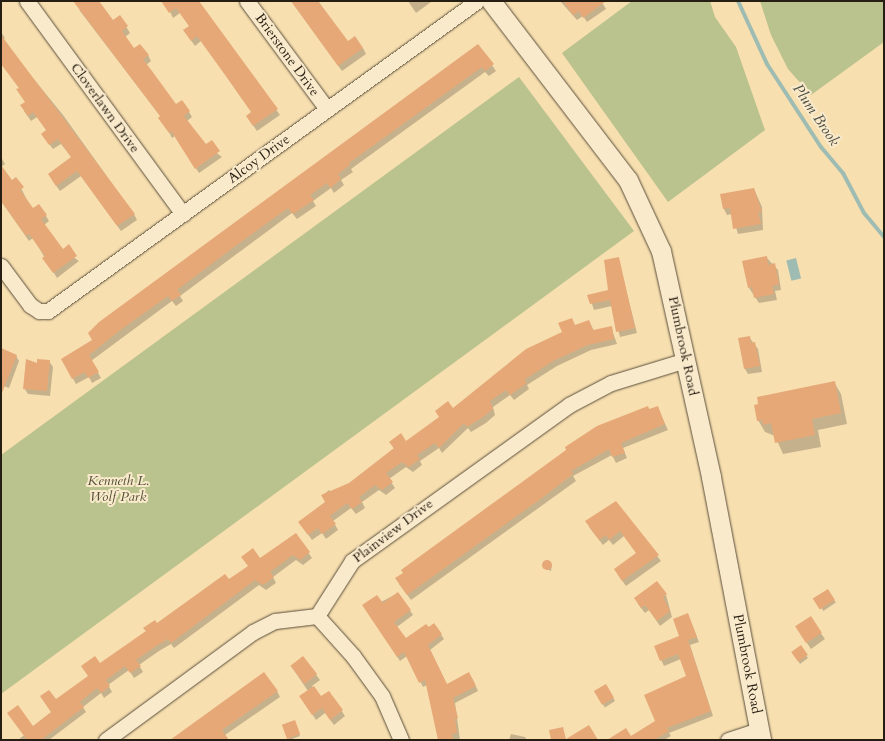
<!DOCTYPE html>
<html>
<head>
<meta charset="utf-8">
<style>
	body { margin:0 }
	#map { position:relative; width:885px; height:741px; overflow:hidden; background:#f7dfb0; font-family:Cardo,serif }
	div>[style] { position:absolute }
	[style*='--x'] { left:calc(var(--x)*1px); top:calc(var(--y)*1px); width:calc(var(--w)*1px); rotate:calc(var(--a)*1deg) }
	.green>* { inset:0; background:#bac28d }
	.water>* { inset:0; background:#9ebcb2; transform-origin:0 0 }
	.shadow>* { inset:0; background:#0003; transform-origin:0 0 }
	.stream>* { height:4px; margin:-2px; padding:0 2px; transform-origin:2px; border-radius:2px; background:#9ebcb2 }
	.building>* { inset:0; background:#e7a878; transform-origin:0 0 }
	.round { border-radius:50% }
	.roads { filter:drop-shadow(0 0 1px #5a4e3a) drop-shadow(0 0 1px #5a4e3a) }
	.minor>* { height:15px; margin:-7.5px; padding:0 7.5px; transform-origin:7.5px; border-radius:7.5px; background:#faeacc }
	.tertiary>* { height:19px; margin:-9.5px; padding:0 9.5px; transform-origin:9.5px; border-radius:9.5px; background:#faeacc }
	span { translate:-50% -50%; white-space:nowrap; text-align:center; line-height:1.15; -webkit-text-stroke:4px #faeacc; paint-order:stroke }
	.street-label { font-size:14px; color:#261e12 }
	.park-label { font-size:14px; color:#524f37; font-style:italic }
	.water-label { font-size:15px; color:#4a4d42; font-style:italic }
	.frame { position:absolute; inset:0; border:2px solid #261e12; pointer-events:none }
</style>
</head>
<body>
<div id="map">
	<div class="green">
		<div style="clip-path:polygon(632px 1px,710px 1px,715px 17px,736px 47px,765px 130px,668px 202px,562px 53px)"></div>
		<div style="clip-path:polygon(760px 1px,884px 1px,884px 42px,811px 95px,788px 69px,771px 35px)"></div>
		<div style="clip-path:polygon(519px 77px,634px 231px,1px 694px,1px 455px)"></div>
	</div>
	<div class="water">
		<div style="left:796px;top:258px;width:21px;height:10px;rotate:76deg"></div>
	</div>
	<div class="shadow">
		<div style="clip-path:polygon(77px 1px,98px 1px,113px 21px,120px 17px,130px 33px,125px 37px,134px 49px,148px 55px,151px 61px,146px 65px,176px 106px,181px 102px,189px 112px,192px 117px,187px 121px,206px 145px,222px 157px,199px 173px,175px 136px,172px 138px,161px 117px,80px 11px)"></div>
		<div style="clip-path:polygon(165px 1px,197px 1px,280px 115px,257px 131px,250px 121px,252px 112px,201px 41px,195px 46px,188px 36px,190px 27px,180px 13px,173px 18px)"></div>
		<div style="clip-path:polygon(291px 1px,318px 1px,348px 42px,363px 48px,366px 54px,342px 71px)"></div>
		<div style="clip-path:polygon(408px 1px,430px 1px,431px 2px,416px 13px)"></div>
		<div style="clip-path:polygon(601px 1px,606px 9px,587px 22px,583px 16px,577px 20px,560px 1px)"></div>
		<div style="clip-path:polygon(1px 32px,5px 38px,1px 41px)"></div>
		<div style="clip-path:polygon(478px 45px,496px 71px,489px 76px,485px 72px,351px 169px,353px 172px,341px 180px,344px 185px,334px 193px,331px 188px,313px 201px,316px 206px,297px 219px,292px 213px,180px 296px,183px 301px,176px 306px,172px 301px,91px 361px,101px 378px,92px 383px,89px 377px,76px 384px,62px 359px,93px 341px)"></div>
		<div style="clip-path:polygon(11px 51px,63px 115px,134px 214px,137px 220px,121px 231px,81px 176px,60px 191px,52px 180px,72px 158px,61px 144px,53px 149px,46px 140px,47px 131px,37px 117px,31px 121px,24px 111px,26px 102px,19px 88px,1px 63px,1px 58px)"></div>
		<div style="clip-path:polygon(1px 157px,5px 164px,1px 167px,12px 181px,16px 178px,32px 210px,46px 216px,49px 221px,44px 225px,63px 250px,79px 261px,57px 278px,33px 238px,29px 241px,1px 201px)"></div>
		<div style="clip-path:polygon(754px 189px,762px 207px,763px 230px,738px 234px,732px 214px,727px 215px,724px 209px,721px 195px)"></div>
		<div style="clip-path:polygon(766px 257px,778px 270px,781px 290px,775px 291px,777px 300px,759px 303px,749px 288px)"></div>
		<div style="clip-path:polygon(618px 258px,637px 333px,620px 337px,612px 306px,594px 310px,589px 295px,609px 291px)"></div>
		<div style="clip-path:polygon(589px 321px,594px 331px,611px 327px,617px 344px,591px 350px,557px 366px,527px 385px,529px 389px,514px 400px,510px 395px,493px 407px,495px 415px,486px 423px,471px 432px,468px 428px,442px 453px,439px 448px,420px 461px,422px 465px,413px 472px,406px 467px,389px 479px,395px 488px,386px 495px,379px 490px,362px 502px,365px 508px,356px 514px,351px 508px,333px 521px,338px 530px,326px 539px,322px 533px,312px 540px,299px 522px,326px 502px,322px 496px,329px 490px,333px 495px,383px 460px,394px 449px,390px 442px,406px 442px,575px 326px)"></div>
		<div style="clip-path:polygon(749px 337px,758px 349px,762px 372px,748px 374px,745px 369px)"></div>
		<div style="clip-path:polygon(1px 349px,16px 356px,19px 361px,9px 388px,1px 385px)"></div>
		<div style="clip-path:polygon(49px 361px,53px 367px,50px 396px,28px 394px,24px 388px)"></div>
		<div style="clip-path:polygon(834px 382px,841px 394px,847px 424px,818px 430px,821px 447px,783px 454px,775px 436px,765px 432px,758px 420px)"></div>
		<div style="clip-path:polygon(657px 407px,668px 430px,623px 448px,627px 458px,616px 463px,612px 455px,573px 476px,576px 481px,411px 600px,399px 584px)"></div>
		<div style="clip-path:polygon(616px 502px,661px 561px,626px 586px,618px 575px,637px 554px,624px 536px,613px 545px,609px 540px,603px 545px,589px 527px)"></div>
		<div style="clip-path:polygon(295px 534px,312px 558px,303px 565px,296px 560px,273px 577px,276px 583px,266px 590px,259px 585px,174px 648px,171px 644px,159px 651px,139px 665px,143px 672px,134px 678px,129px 670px,108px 685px,112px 692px,104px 698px,101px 693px,83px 707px,86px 712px,49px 740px,18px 740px,52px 713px,41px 697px,56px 701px,157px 624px,229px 581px)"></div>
		<div style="clip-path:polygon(546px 561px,552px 565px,551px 571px,544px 568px)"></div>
		<div style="left:828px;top:591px;width:14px;height:15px;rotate:56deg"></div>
		<div style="clip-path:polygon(398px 593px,413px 615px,397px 627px,406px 640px,434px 624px,444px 639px,430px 650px,447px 685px,472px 678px,478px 691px,455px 703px,460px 740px,439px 740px,427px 685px,423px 687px,407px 656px,400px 661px,366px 610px)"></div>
		<div style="clip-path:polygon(666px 595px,672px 617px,660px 626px,649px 610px,645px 613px,638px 604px)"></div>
		<div style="clip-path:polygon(688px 615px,699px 642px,690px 645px,713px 716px,669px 733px,671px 736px,664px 740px,609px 740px,630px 737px,656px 721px,687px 676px,681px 659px,664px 666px,655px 647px,680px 637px)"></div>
		<div style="clip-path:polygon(810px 618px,825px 639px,811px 649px,800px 633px)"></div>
		<div style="clip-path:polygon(800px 647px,808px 658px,800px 664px,793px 652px)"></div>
		<div style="clip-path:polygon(303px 657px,320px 680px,312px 686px,321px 698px,329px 692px,345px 716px,334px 725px,325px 713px,316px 720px,304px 702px,308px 691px,291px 666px)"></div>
		<div style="left:605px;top:685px;width:19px;height:12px;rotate:58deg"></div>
		<div style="clip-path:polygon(277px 691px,280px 697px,225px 735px,228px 740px,173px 740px)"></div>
		<div style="clip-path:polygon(296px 724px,300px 736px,289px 740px,284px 725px)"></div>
		<div style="clip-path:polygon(511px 734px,525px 737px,527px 740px,509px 740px)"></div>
	</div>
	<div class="stream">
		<div style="--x:738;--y:1;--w:69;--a:65.3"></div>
		<div style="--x:767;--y:64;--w:99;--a:57"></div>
		<div style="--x:821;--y:147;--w:34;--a:50"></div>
		<div style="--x:843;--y:173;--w:45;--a:62.3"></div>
		<div style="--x:864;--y:213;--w:31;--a:50"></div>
	</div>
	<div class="building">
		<div style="clip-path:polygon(73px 1px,99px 1px,113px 20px,120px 15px,128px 26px,122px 31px,134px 48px,140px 44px,149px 55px,143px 59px,152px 71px,176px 104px,182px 100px,190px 111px,184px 116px,206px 144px,212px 140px,220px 151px,195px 169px,171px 131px,169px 133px,158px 118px,160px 116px)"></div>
		<div style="clip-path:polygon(161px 1px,199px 1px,278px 109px,253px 126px,246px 116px,251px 112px,223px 72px,197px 36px,191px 41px,183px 30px,189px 26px,176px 8px,169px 13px)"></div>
		<div style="clip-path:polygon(291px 1px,318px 1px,348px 41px,355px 36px,363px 48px,338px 66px)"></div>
		<div style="clip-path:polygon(563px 1px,606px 1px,583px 18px,579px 11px,573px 15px)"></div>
		<div style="clip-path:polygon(1px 35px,135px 214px,117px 226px,77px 171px,56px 186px,48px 174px,71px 157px,58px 139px,49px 145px,41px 134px,46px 130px,33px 112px,28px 116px,20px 105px,25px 102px,16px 89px,19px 88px,1px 64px)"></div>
		<div style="clip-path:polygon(478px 44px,494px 64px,485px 71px,482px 67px,349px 163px,350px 165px,338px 174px,341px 179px,330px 188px,327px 183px,310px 195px,314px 200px,293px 214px,288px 208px,234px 247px,177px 290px,181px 295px,172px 301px,168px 296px,119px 331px,89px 355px,99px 372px,88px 378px,85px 372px,72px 379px,61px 359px,92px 340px,88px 333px,99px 322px)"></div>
		<div style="clip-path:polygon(1px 165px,12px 180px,16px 177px,24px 187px,20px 190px,33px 208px,39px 204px,47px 215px,41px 219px,63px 249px,69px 244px,77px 256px,53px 273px,42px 258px,45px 256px,29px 234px,26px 236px,1px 201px)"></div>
		<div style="clip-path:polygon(754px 188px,762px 212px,758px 212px,761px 224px,733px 229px,730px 208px,723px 209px,720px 194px)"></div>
		<div style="clip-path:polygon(767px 256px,768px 265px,775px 263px,779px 284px,772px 286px,774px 294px,754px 298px,752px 287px,748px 288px,742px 261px)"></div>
		<div style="clip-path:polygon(619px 257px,635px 328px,616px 332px,610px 300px,590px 304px,587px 295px,608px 290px,604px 260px)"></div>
		<div style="clip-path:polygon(572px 318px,575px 325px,589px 320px,593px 330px,612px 326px,614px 339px,588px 345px,553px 361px,524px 380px,527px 383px,510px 395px,506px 390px,490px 401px,493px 409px,483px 417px,467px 427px,464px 423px,439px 448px,435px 443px,417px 455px,420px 459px,409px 467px,402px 462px,386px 473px,393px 482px,382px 490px,375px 485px,359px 497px,362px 502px,352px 509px,347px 503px,330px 516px,336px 524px,322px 534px,318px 528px,308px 535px,298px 522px,325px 502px,321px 495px,349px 483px,394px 448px,389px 442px,401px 433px,406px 441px,439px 417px,435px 411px,448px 401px,453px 408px,526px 349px,562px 332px,558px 323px)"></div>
		<div style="clip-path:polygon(750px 336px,751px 343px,755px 342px,760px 366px,744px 369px,738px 338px)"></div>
		<div style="clip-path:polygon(1px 348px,17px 355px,2px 393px,1px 393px)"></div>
		<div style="clip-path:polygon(26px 359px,37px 363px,37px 359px,50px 360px,47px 391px,23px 389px)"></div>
		<div style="clip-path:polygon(835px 381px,841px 413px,812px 419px,815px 435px,775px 443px,771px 423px,763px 425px,762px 420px,757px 421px,754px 405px,758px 404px,757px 397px)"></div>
		<div style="clip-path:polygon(648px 406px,649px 409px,658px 406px,665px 424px,621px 443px,625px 453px,612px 457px,609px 449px,571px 471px,573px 474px,546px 495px,407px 595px,395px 578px,403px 573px,401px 570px,566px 450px,565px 447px,597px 426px)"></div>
		<div style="clip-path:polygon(616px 501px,659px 555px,622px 581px,614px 569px,636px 553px,620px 531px,609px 540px,606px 535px,599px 540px,585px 521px)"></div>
		<div style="clip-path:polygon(296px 533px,310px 552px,300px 560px,293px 555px,270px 572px,274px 577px,263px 585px,255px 580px,171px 643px,168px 639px,156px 646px,136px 660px,141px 666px,130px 673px,125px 666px,106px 680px,110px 686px,101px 693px,97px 688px,80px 702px,84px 707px,41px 740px,27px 740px,7px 713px,18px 705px,33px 726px,51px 712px,40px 696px,49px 690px,56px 699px,88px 676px,81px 666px,95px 656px,100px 663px,146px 631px,143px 628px,155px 620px,157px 623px,225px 574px,229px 579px,248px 566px,241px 557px,253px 548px,260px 558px)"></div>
		<div class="round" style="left:542px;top:560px;width:10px;height:10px"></div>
		<div style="clip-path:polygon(657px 581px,667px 594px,663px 597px,670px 611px,657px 621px,645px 605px,641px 608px,634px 598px)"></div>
		<div style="left:828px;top:589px;width:13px;height:18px;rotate:58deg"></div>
		<div style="clip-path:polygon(398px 592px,411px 610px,394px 622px,406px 638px,426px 624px,429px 627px,434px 623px,442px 634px,428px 645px,447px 684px,469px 672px,476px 686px,453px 698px,458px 718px,455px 719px,457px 733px,452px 734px,453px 739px,438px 740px,425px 680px,419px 683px,404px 652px,397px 657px,362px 605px,377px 595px,383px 603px)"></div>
		<div style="clip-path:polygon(688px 613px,697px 637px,688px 640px,711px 711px,667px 728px,669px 731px,654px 740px,607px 740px,626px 728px,631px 736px,655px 721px,644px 695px,686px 676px,678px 654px,660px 661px,654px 646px,679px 636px,673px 619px)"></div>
		<div style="left:811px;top:616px;width:20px;height:19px;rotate:57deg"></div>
		<div style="left:801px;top:645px;width:12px;height:12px;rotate:55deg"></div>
		<div style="left:303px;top:656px;width:23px;height:16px;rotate:52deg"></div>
		<div style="clip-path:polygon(264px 672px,278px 691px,222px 730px,229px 740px,170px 740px)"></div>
		<div style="left:606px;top:684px;width:16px;height:14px;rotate:60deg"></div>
		<div style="clip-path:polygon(314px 686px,321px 696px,329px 691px,343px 710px,330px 720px,322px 708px,312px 715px,299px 696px)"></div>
		<div style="left:295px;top:720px;width:15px;height:14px;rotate:70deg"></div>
		<div style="clip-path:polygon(589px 725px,598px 740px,551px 740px,549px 730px,563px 727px,566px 739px)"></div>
	</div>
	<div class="roads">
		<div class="minor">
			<div style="--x:27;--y:1;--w:264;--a:53.8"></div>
			<div style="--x:247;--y:1;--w:134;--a:53.5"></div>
			<div style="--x:1;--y:266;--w:49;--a:53.4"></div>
			<div style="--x:30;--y:305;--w:11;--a:34"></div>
			<div style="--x:39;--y:311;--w:9;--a:0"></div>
			<div style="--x:48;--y:311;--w:529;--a:-35.85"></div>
			<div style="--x:317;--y:616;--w:54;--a:48"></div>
			<div style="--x:353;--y:656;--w:49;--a:54.1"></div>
			<div style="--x:382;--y:696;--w:48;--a:66.6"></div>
			<div style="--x:106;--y:740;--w:182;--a:-36.3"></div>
			<div style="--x:253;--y:632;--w:25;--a:-27"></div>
			<div style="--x:275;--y:621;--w:42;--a:-6.8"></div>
			<div style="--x:317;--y:616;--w:65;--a:-57.5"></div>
			<div style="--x:352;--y:561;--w:267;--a:-35.7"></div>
			<div style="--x:569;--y:405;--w:47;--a:-27.6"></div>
			<div style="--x:611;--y:383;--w:78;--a:-17"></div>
			<div style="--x:728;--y:740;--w:33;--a:-18"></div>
		</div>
		<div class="tertiary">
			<div style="--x:491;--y:1;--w:225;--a:52.6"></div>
			<div style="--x:628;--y:180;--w:78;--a:65.1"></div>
			<div style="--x:661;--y:251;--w:231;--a:77.5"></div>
			<div style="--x:711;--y:477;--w:268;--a:79.2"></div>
		</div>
	</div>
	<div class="street-label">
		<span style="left:287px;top:55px;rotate:54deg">Brierstone Drive</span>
		<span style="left:105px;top:108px;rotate:54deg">Cloverlawn Drive</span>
		<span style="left:259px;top:159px;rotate:-36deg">Alcoy Drive</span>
		<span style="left:683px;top:346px;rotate:78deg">Plumbrook Road</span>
		<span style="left:393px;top:531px;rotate:-37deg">Plainview Drive</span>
		<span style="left:747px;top:664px;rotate:79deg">Plumbrook Road</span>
	</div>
	<div class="park-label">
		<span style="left:118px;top:489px">Kenneth L.<br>Wolf Park</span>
	</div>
	<div class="water-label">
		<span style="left:816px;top:115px;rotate:56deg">Plum Brook</span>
	</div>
	<div class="frame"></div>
</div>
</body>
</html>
